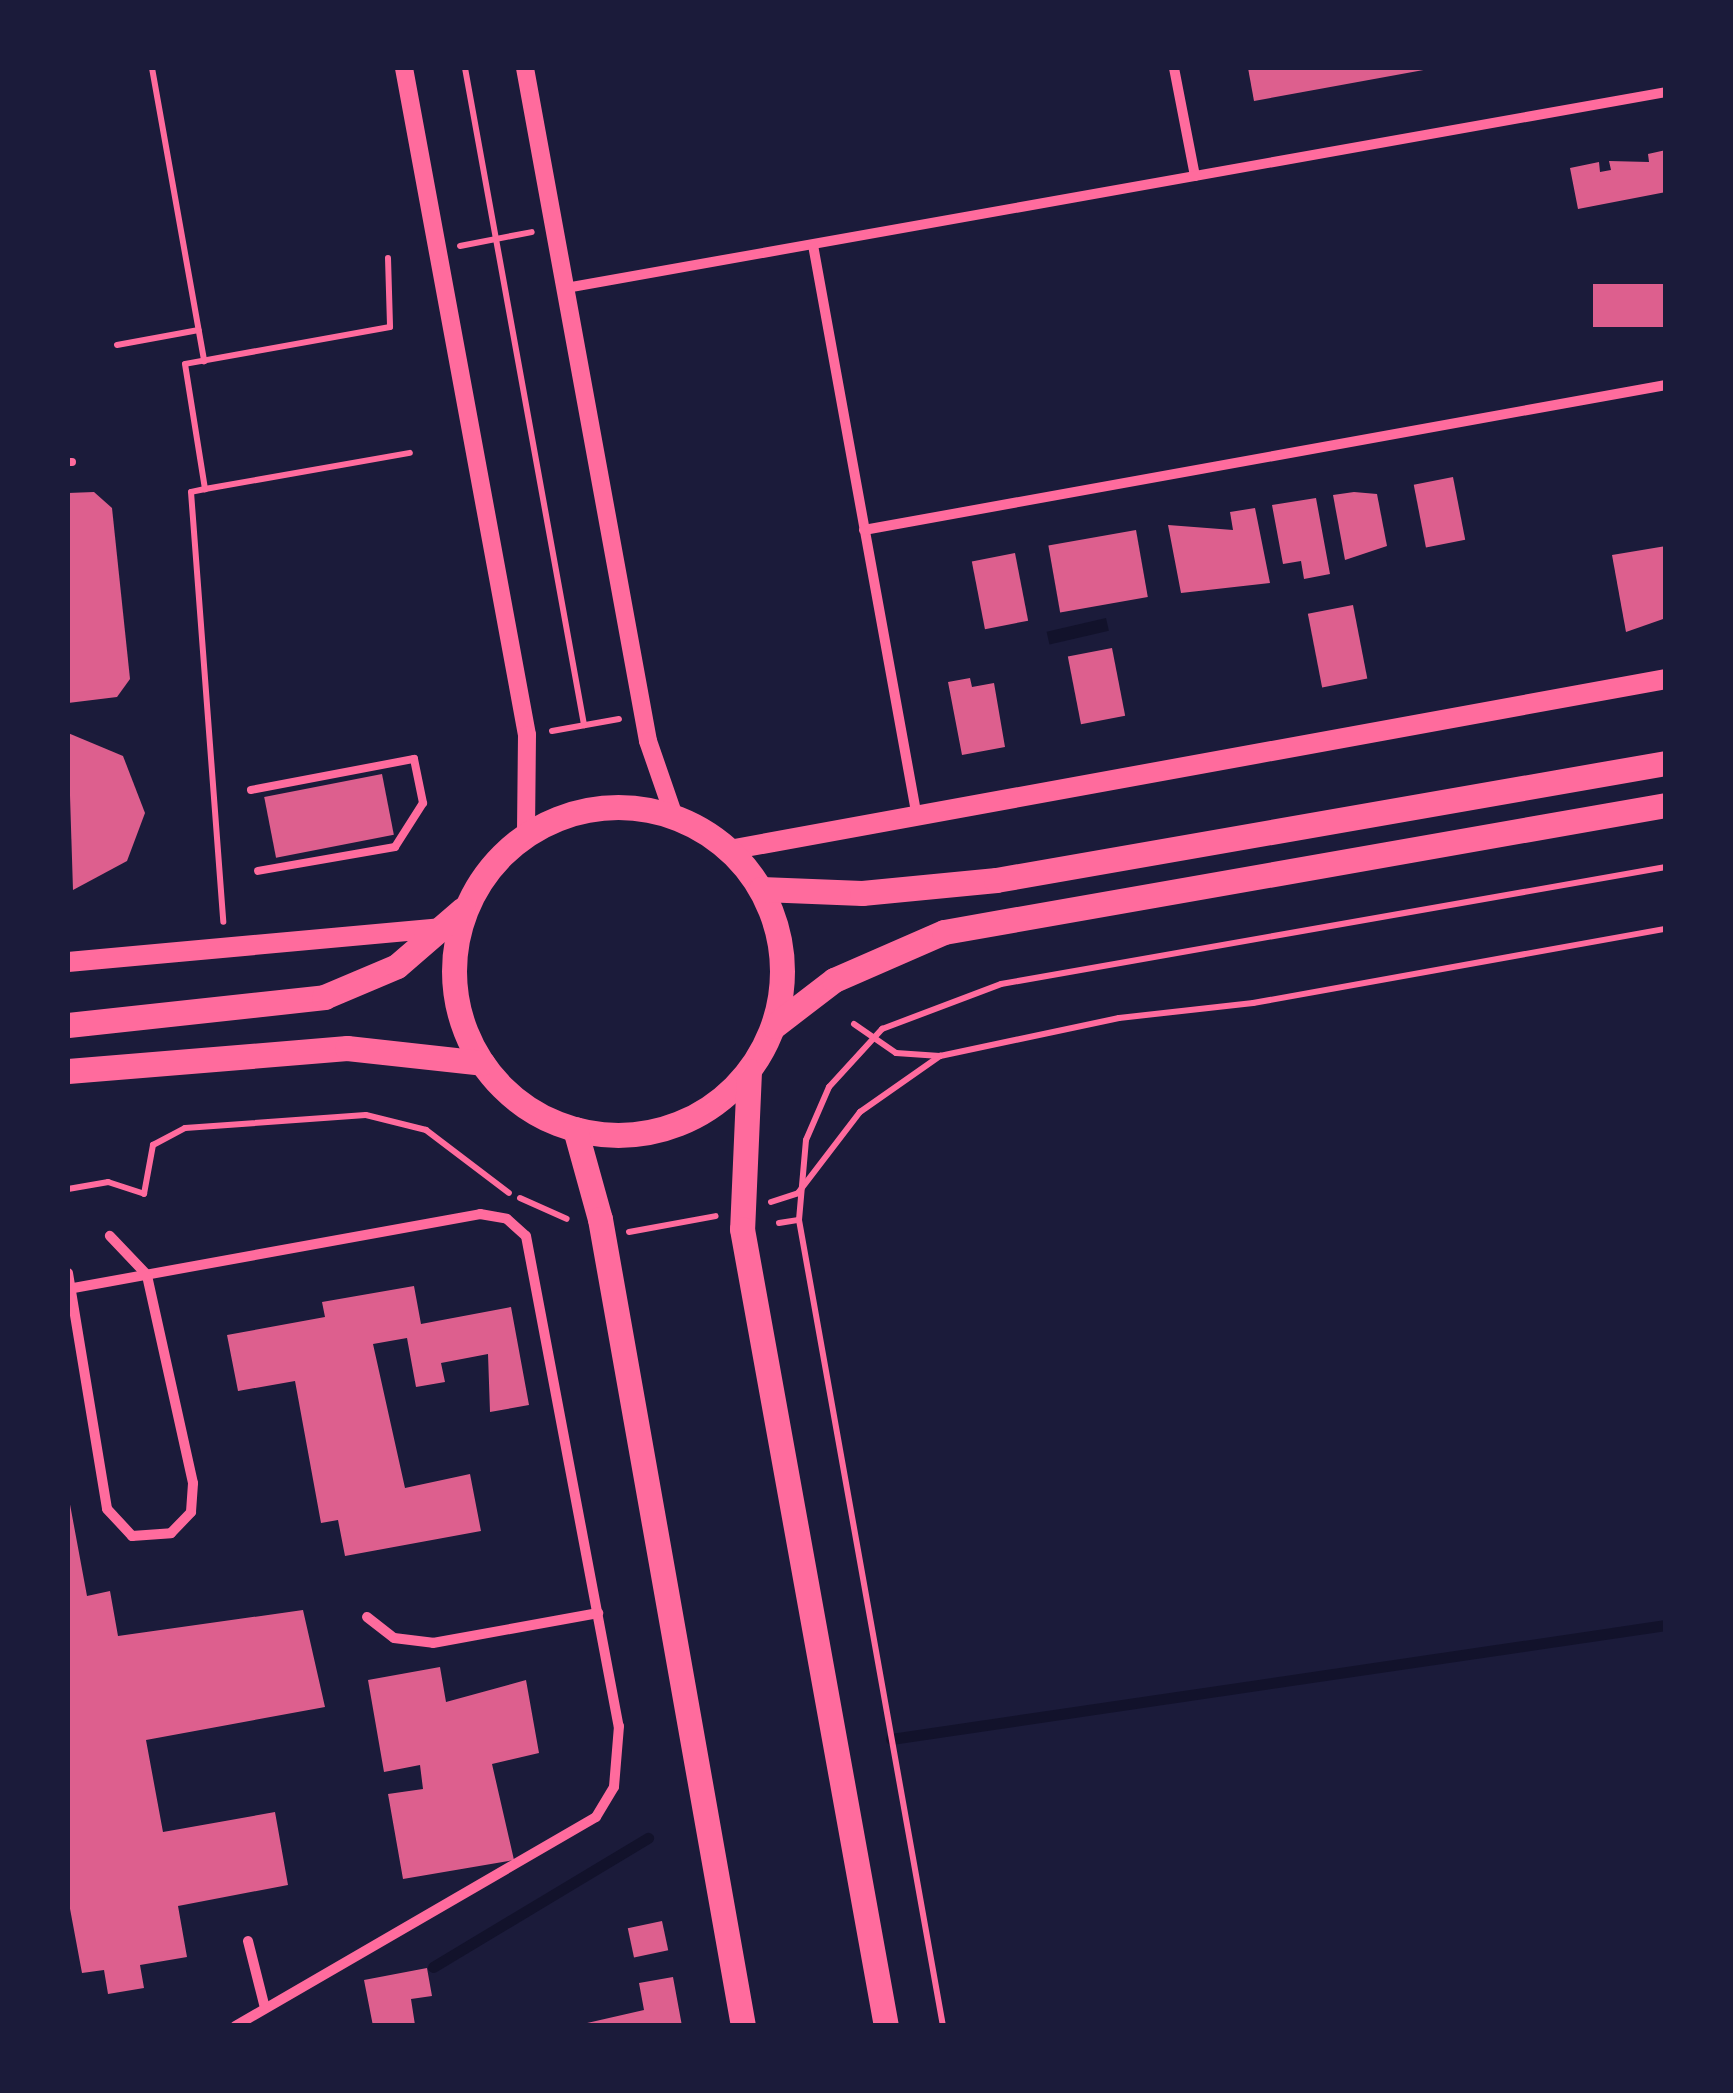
<!DOCTYPE html>
<html>
<head>
<meta charset="utf-8">
<style>
	body { margin:0 }
	#map { position:relative; width:1733px; height:2093px; overflow:hidden; background:#1b1b3a; font-family:Helvetica,sans-serif }
	div>[style] { position:absolute }
	[style*='--x'] { left:calc(var(--x)*1px); top:calc(var(--y)*1px); width:calc(var(--w)*1px); rotate:calc(var(--a)*1deg) }
	.water>* { inset:0; background:#12122b; transform-origin:0 0 }
	.stream>* { height:11px; margin:-5.5px; padding:0 5.5px; transform-origin:5.5px; border-radius:5.5px; background:#12122b }
	.building>* { inset:0; background:#dd5f8e; transform-origin:0 0 }
	.path>* { height:6px; margin:-3px; padding:0 3px; transform-origin:3px; border-radius:3px; background:#ff6b9d }
	.service>* { height:8px; margin:-4px; padding:0 4px; transform-origin:4px; border-radius:4px; background:#ff6b9d }
	.minor>* { height:10px; margin:-5px; padding:0 5px; transform-origin:5px; border-radius:5px; background:#ff6b9d }
	.tertiary>* { height:18px; margin:-9px; padding:0 9px; transform-origin:9px; border-radius:9px; background:#ff6b9d }
	.secondary>* { height:20px; margin:-10px; padding:0 10px; transform-origin:10px; border-radius:10px; background:#ff6b9d }
	.primary>* { height:25px; margin:-12.5px; padding:0 12.5px; transform-origin:12.5px; border-radius:12.5px; background:#ff6b9d }
	.primary>.ring { margin:-12.5px; padding:0; box-sizing:content-box; background:none; border:25px solid #ff6b9d; border-radius:50% }
	span { translate:-50% -50%; white-space:nowrap; text-align:center; line-height:1.15; -webkit-text-stroke:10px #1b1b3a; paint-order:stroke }
	.frame { position:absolute; inset:0; border:70px solid #1b1b3a; pointer-events:none }
</style>
</head>
<body>
<div id="map">
	<div class="water">
		<div style="left:1106px;top:618px;width:13px;height:61px;rotate:77deg"></div>
	</div>
	<div class="stream">
		<div style="--x:891;--y:1739;--w:783;--a:-8.37"></div>
		<div style="--x:433;--y:1967;--w:251;--a:-31"></div>
	</div>
	<div class="building">
		<div style="clip-path:polygon(1248px 68px,1428px 68px,1429px 69px,1254px 101px)"></div>
		<div style="clip-path:polygon(1666px 150px,1666px 192px,1578px 209px,1570px 168px,1599px 162px,1600px 172px,1611px 170px,1609px 161px,1649px 162px,1648px 154px)"></div>
		<div style="left:1666px;top:284px;width:43px;height:73px;rotate:90deg"></div>
		<div style="left:1453px;top:477px;width:64px;height:40px;rotate:79deg"></div>
		<div style="clip-path:polygon(94px 492px,112px 508px,130px 679px,117px 697px,68px 703px,68px 493px)"></div>
		<div style="clip-path:polygon(1354px 492px,1377px 494px,1387px 546px,1345px 560px,1333px 495px)"></div>
		<div style="clip-path:polygon(1316px 498px,1330px 574px,1304px 579px,1301px 561px,1283px 564px,1272px 505px)"></div>
		<div style="clip-path:polygon(1255px 508px,1270px 583px,1181px 593px,1168px 525px,1233px 530px,1230px 512px)"></div>
		<div style="left:1136px;top:530px;width:68px;height:89px;rotate:80deg"></div>
		<div style="clip-path:polygon(1666px 546px,1666px 618px,1626px 632px,1612px 555px)"></div>
		<div style="left:1015px;top:553px;width:69px;height:44px;rotate:79deg"></div>
		<div style="left:1353px;top:605px;width:75px;height:46px;rotate:79deg"></div>
		<div style="left:1112px;top:648px;width:69px;height:45px;rotate:79deg"></div>
		<div style="clip-path:polygon(970px 678px,972px 687px,994px 683px,1005px 747px,962px 755px,948px 682px)"></div>
		<div style="clip-path:polygon(68px 733px,123px 756px,145px 813px,127px 861px,73px 890px)"></div>
		<div style="left:382px;top:774px;width:62px;height:120px;rotate:79deg"></div>
		<div style="clip-path:polygon(414px 1286px,421px 1324px,511px 1307px,529px 1405px,490px 1412px,488px 1354px,441px 1363px,445px 1382px,416px 1387px,407px 1338px,373px 1344px,405px 1488px,470px 1474px,481px 1531px,345px 1556px,338px 1520px,321px 1523px,295px 1381px,238px 1391px,227px 1335px,325px 1317px,322px 1302px)"></div>
		<div style="clip-path:polygon(69px 1499px,87px 1596px,110px 1591px,118px 1636px,303px 1610px,325px 1707px,146px 1740px,163px 1832px,275px 1812px,288px 1885px,178px 1906px,187px 1957px,140px 1965px,144px 1988px,108px 1994px,104px 1970px,82px 1973px,68px 1898px)"></div>
		<div style="clip-path:polygon(440px 1667px,446px 1702px,526px 1680px,539px 1753px,492px 1764px,514px 1860px,403px 1879px,388px 1794px,423px 1789px,420px 1765px,384px 1772px,368px 1680px)"></div>
		<div style="left:662px;top:1921px;width:30px;height:35px;rotate:78deg"></div>
		<div style="clip-path:polygon(427px 1968px,432px 1996px,411px 1999px,415px 2025px,373px 2026px,364px 1980px)"></div>
		<div style="clip-path:polygon(673px 1977px,682px 2026px,574px 2026px,644px 2010px,639px 1983px)"></div>
	</div>
	<div class="path">
		<div style="--x:152;--y:68;--w:298;--a:79.9"></div>
		<div style="--x:465;--y:68;--w:668;--a:79.73"></div>
		<div style="--x:460;--y:246;--w:73;--a:-11"></div>
		<div style="--x:388;--y:258;--w:69;--a:88.3"></div>
		<div style="--x:390;--y:327;--w:208;--a:169.8"></div>
		<div style="--x:185;--y:364;--w:127;--a:80.9"></div>
		<div style="--x:205;--y:489;--w:208;--a:-10"></div>
		<div style="--x:117;--y:345;--w:83;--a:-10.4"></div>
		<div style="--x:205;--y:489;--w:14;--a:168"></div>
		<div style="--x:191;--y:492;--w:431;--a:85.7"></div>
		<div style="--x:552;--y:731;--w:68;--a:-10.2"></div>
		<div style="--x:854;--y:1024;--w:51;--a:34.6"></div>
		<div style="--x:896;--y:1053;--w:44;--a:3.9"></div>
		<div style="--x:940;--y:1056;--w:183;--a:-12"></div>
		<div style="--x:1119;--y:1018;--w:135;--a:-6.4"></div>
		<div style="--x:1253;--y:1003;--w:420;--a:-10.2"></div>
		<div style="--x:68;--y:1189;--w:41;--a:-9.9"></div>
		<div style="--x:108;--y:1182;--w:38;--a:18"></div>
		<div style="--x:144;--y:1194;--w:50;--a:-79.6"></div>
		<div style="--x:153;--y:1145;--w:36;--a:-28"></div>
		<div style="--x:185;--y:1128;--w:181;--a:-4.1"></div>
		<div style="--x:366;--y:1115;--w:62;--a:14"></div>
		<div style="--x:426;--y:1130;--w:104;--a:37.2"></div>
		<div style="--x:520;--y:1198;--w:51;--a:24.1"></div>
		<div style="--x:771;--y:1202;--w:28;--a:-18"></div>
		<div style="--x:798;--y:1193;--w:102;--a:-52.6"></div>
		<div style="--x:860;--y:1112;--w:98;--a:-35"></div>
		<div style="--x:779;--y:1223;--w:20;--a:-9"></div>
		<div style="--x:629;--y:1232;--w:88;--a:-10.4"></div>
		<div style="--x:943;--y:2026;--w:819;--a:-100.13"></div>
		<div style="--x:799;--y:1220;--w:80;--a:-85"></div>
		<div style="--x:806;--y:1140;--w:58;--a:-66.5"></div>
		<div style="--x:829;--y:1087;--w:79;--a:-47.6"></div>
		<div style="--x:882;--y:1029;--w:127;--a:-20.7"></div>
		<div style="--x:1001;--y:984;--w:675;--a:-9.98"></div>
	</div>
	<div class="service">
		<div style="--x:68;--y:462;--w:4;--a:0"></div>
		<div style="--x:251;--y:790;--w:166;--a:-10.8"></div>
		<div style="--x:414;--y:759;--w:45;--a:78.4"></div>
		<div style="--x:423;--y:803;--w:52;--a:122.5"></div>
		<div style="--x:395;--y:847;--w:139;--a:170.1"></div>
	</div>
	<div class="minor">
		<div style="--x:1174;--y:68;--w:110;--a:79"></div>
		<div style="--x:813;--y:245;--w:581;--a:79.7"></div>
		<div style="--x:566;--y:288;--w:1117;--a:-10.1"></div>
		<div style="--x:864;--y:530;--w:815;--a:-10.25"></div>
		<div style="--x:68;--y:1273;--w:239;--a:80.6"></div>
		<div style="--x:107;--y:1509;--w:37;--a:47"></div>
		<div style="--x:132;--y:1536;--w:39;--a:-4"></div>
		<div style="--x:171;--y:1533;--w:29;--a:-46"></div>
		<div style="--x:191;--y:1512;--w:29;--a:-86"></div>
		<div style="--x:193;--y:1483;--w:213;--a:-102.5"></div>
		<div style="--x:147;--y:1275;--w:54;--a:-133.5"></div>
		<div style="--x:68;--y:1289;--w:419;--a:-10.3"></div>
		<div style="--x:480;--y:1214;--w:27;--a:10"></div>
		<div style="--x:507;--y:1219;--w:25;--a:42"></div>
		<div style="--x:526;--y:1236;--w:499;--a:79.3"></div>
		<div style="--x:619;--y:1726;--w:61;--a:94.7"></div>
		<div style="--x:614;--y:1787;--w:35;--a:121"></div>
		<div style="--x:596;--y:1817;--w:417;--a:149.9"></div>
		<div style="--x:367;--y:1617;--w:34;--a:38"></div>
		<div style="--x:394;--y:1638;--w:39;--a:7"></div>
		<div style="--x:433;--y:1643;--w:168;--a:-10.3"></div>
		<div style="--x:248;--y:1941;--w:69;--a:75.8"></div>
	</div>
	<div class="tertiary">
		<div style="--x:404;--y:68;--w:678;--a:79.55"></div>
		<div style="--x:527;--y:735;--w:100;--a:90.6"></div>
		<div style="--x:525;--y:68;--w:684;--a:79.64"></div>
		<div style="--x:648;--y:741;--w:79;--a:70.9"></div>
	</div>
	<div class="secondary">
		<div style="--x:729;--y:850;--w:952;--a:-10.34"></div>
		<div style="--x:68;--y:962;--w:379;--a:-5.2"></div>
	</div>
	<div class="primary">
		<div class="ring" style="left:454px;top:807px;width:303px;height:303px"></div>
		<div style="--x:761;--y:889;--w:101;--a:2.3"></div>
		<div style="--x:862;--y:893;--w:135;--a:-5.5"></div>
		<div style="--x:996;--y:880;--w:680;--a:-9.91"></div>
		<div style="--x:68;--y:1025;--w:258;--a:-6.2"></div>
		<div style="--x:324;--y:997;--w:79;--a:-23"></div>
		<div style="--x:397;--y:966;--w:87;--a:-40.8"></div>
		<div style="--x:774;--y:1026;--w:76;--a:-37.5"></div>
		<div style="--x:834;--y:980;--w:120;--a:-23.6"></div>
		<div style="--x:944;--y:932;--w:733;--a:-9.98"></div>
		<div style="--x:68;--y:1071;--w:280;--a:-4.7"></div>
		<div style="--x:347;--y:1048;--w:136;--a:6.3"></div>
		<div style="--x:749;--y:1071;--w:158;--a:92.5"></div>
		<div style="--x:742;--y:1229;--w:810;--a:79.76"></div>
		<div style="--x:575;--y:1129;--w:93;--a:74.5"></div>
		<div style="--x:600;--y:1219;--w:820;--a:79.95"></div>
	</div>
	<div class="frame"></div>
</div>
</body>
</html>
